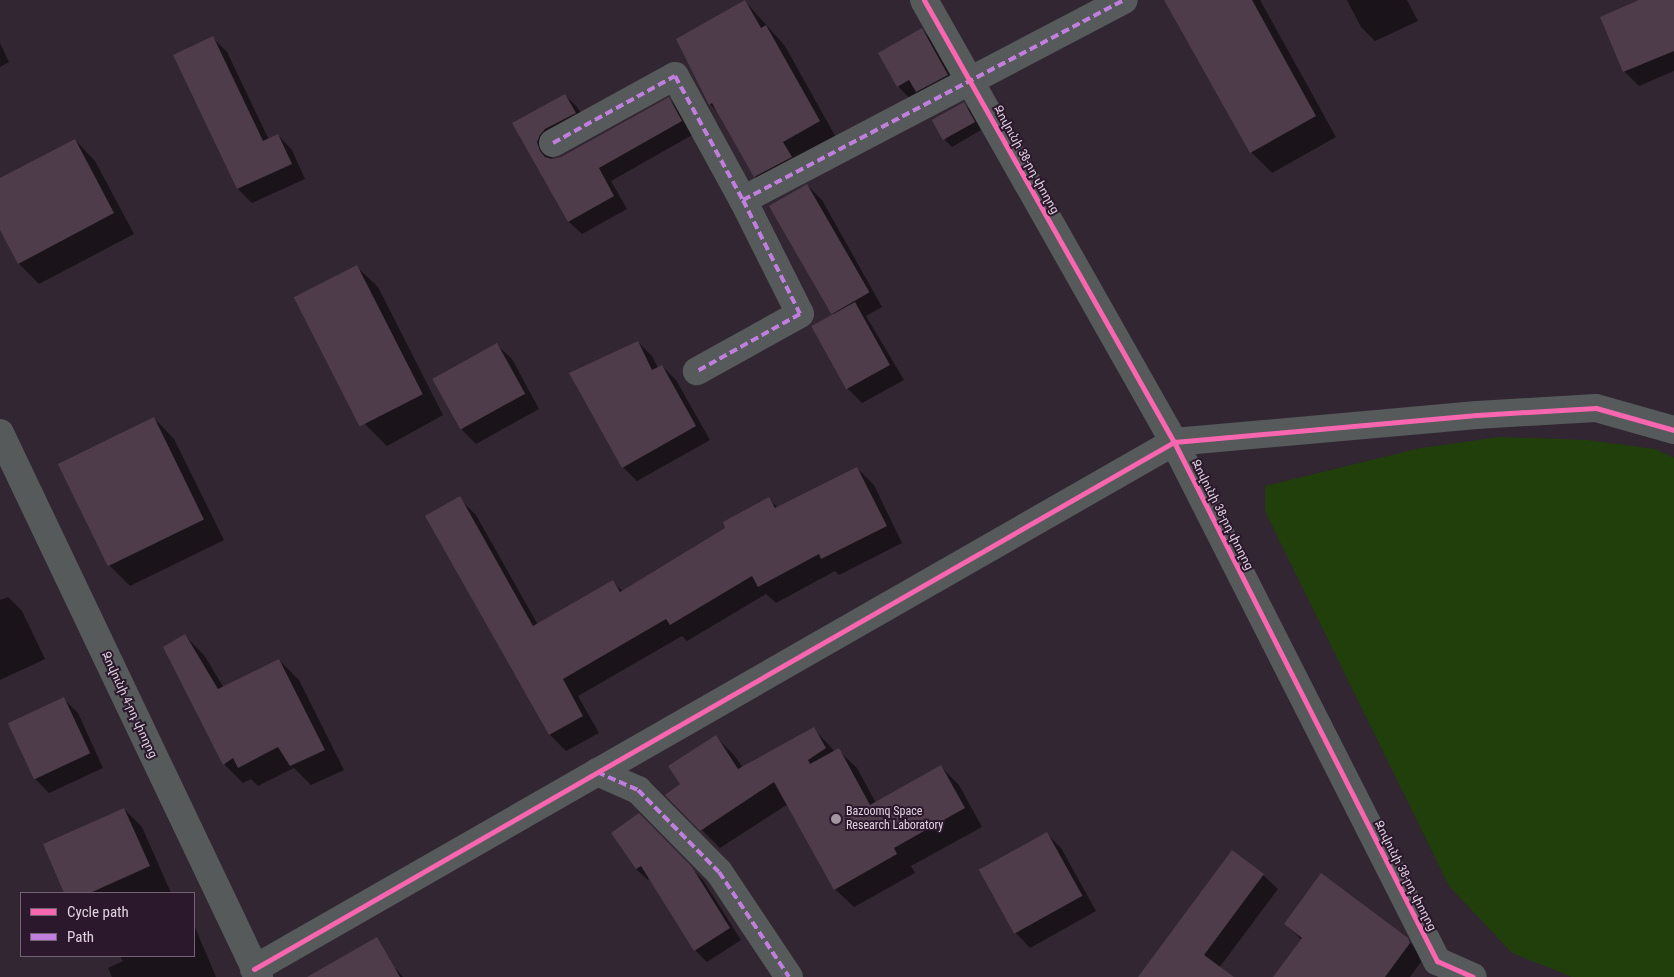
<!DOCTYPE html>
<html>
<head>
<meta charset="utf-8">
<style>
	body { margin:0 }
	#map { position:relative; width:1674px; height:977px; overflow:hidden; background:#312631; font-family:"Roboto Condensed","Noto Sans Armenian",sans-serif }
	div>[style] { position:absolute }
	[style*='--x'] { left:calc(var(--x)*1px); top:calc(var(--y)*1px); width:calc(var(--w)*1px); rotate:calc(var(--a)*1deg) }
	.green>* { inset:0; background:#213f0b }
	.shadow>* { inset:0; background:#0007 }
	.building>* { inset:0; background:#4f3c4a; transform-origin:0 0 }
	.minor>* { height:28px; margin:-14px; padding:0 14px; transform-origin:14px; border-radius:14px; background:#565a5b }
	.quiet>* { height:4px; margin-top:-2px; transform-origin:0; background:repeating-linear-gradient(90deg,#c07fdc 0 8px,transparent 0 12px) }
	.cycleway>* { height:5px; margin:-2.5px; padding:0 2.5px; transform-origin:2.5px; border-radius:2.5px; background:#f766af }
	.dots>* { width:14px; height:14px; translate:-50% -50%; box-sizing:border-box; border:2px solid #2b182c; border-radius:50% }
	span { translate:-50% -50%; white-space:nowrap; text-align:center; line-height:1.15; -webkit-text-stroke:4px #2b182c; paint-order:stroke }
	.street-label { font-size:12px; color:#e0d3e0 }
	.poi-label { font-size:12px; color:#e0d3e0 }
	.left { translate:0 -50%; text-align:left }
	.legend { position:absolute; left:20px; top:892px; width:175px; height:65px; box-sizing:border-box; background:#2b182c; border:1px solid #736374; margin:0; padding:6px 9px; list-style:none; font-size:15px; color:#e0d3e0 }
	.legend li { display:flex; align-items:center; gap:10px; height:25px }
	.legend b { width:25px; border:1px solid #736374 }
</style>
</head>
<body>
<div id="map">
	<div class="green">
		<div style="clip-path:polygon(1499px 437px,1587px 440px,1655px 449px,1674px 458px,1674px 977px,1572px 977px,1512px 953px,1449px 886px,1265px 511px,1265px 486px,1421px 448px)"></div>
	</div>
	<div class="shadow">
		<div style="clip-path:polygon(1173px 0,1260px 0,1336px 137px,1272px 173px,1251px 152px,1169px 6px)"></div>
		<div style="clip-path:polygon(1347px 0,1407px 0,1418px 21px,1375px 41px,1361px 27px)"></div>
		<div style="clip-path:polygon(1642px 0,1674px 0,1674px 71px,1639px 86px,1624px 71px)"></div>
		<div style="clip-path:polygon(745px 1px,785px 46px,838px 141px,774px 195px,755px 176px,720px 114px,710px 104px)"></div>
		<div style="clip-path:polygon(922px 30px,936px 44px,962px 89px,912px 101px,898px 86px,880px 53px)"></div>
		<div style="clip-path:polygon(212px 37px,227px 52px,269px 140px,278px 135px,292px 150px,305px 179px,252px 203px,238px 189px,175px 56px)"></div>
		<div style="clip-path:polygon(0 43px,9px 62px,0 67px)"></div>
		<div style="clip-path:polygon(565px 95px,578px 108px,588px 126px,553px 148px,551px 160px,561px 158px,669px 99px,682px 112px,694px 134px,611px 181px,627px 209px,582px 234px,568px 221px,514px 124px)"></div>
		<div style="clip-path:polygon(963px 103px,970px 110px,981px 130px,952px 147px,945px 140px)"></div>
		<div style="clip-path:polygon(75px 140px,95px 161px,134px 234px,39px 284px,19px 264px,0 227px,0 180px)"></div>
		<div style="clip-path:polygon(807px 185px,822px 200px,882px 307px,866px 316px,904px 380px,862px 403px,848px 389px)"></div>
		<div style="clip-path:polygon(357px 267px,378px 287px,443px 415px,387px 446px,366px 425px,297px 300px)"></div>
		<div style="clip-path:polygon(638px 342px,652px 356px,658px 368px,662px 366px,676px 380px,710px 440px,637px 481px,623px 467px)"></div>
		<div style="clip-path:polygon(497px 345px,512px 359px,539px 409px,476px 444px,462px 430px)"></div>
		<div style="clip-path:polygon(154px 418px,174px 439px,224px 540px,130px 586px,109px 565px)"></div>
		<div style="clip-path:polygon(857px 468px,874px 485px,902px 543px,839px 575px,835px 571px,776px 603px,766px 594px,687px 641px,682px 636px,578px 696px,599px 733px,566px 751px,550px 735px,459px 498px,476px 515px,538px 625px,613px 582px,622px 591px,727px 528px,769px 499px,778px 508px)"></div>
		<div style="clip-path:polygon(8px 597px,22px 611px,45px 659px,0 680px,0 600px)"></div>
		<div style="clip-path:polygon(185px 636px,204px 655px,224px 688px,279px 660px,299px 680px,344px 770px,311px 785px,294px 768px,258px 786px,251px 779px,243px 783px,224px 764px)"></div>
		<div style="clip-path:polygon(63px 698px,78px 713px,103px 768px,49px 793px,34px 778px)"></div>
		<div style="clip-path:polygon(814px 729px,835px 752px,838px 750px,857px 768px,876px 803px,940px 766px,959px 785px,982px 827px,911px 866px,915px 873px,854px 907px,835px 889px,788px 804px,720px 848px,667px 795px,682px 785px,716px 737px,734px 755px,743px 768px)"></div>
		<div style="clip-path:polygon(124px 809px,142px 827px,171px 893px,66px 893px,44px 844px)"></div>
		<div style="clip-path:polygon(639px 815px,703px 880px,741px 940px,707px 962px,695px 950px,650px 879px,648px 880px,636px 869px)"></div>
		<div style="clip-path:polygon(1046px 833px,1061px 848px,1096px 911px,1030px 948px,1016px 933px)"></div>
		<div style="clip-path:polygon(1263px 875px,1278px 889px,1219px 968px,1232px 977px,1140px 977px)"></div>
		<div style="clip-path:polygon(1285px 924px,1407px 939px,1424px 958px,1410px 977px,1303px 977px,1302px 940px)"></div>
		<div style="clip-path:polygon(194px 925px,216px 977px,112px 977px,108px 968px,123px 961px,120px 956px,194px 956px)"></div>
		<div style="clip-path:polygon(394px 967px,403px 977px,375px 977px)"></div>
	</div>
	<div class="building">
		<div style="clip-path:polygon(745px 0,761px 28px,766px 25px,820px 121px,783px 142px,792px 157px,754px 177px,712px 103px,709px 105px,676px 39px)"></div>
		<div style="clip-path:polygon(1164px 0,1252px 0,1316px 116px,1250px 153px)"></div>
		<div style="clip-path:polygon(1639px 0,1674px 0,1674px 51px,1623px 72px,1600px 17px)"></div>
		<div style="clip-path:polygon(922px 28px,948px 75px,916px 92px,909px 80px,897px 87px,878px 53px)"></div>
		<div style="clip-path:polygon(213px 36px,263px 141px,278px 134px,292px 164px,237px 189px,173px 55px)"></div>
		<div style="clip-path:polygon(565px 94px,576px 113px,545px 129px,540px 135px,537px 142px,540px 151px,545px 157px,552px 159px,561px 157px,669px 97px,682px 121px,599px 168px,614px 196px,568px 222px,512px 123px)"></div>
		<div style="left:964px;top:102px;width:23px;height:37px;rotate:61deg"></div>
		<div style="clip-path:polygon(75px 139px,114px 213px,18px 264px,0 230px,0 178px)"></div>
		<div style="left:807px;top:184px;width:125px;height:44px;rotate:60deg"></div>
		<div style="left:357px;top:265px;width:145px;height:71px;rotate:63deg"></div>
		<div style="left:855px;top:302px;width:72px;height:50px;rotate:61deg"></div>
		<div style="clip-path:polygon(638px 341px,652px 370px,662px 365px,696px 426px,622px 468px,569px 373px)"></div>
		<div style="left:497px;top:343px;width:58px;height:74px;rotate:61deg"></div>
		<div style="left:154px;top:417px;width:114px;height:107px;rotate:64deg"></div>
		<div style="clip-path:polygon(857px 467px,887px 526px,821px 559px,819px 554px,758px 587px,752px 576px,670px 625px,666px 619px,563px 679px,583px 716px,549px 735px,425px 516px,460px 496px,533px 626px,613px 580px,620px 592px,725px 528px,723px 522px,769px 497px,775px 508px)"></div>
		<div style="clip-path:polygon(185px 634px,218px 689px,279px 659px,325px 750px,290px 766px,278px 747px,238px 768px,233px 758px,223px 765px,163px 647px)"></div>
		<div style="left:64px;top:697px;width:62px;height:62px;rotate:65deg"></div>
		<div style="clip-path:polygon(814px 727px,826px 748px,808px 760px,810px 764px,839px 748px,870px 805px,941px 765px,965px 808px,894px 848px,897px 854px,834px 890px,774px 782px,700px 831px,665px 795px,680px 784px,668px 766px,716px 735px,738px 769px)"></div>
		<div style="clip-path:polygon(124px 808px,150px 866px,90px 893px,64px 893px,43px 844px)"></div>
		<div style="clip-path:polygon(639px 813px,692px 867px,730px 928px,694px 951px,641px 866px,636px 869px,611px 833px)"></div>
		<div style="left:1047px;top:832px;width:73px;height:78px;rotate:61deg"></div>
		<div style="clip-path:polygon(1232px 850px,1264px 874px,1204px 955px,1234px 977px,1138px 977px)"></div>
		<div style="clip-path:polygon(1321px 873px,1408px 938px,1410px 943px,1385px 977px,1273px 977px,1302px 938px,1284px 924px)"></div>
		<div style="clip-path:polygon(377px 937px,400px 977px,307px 977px)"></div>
	</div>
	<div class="minor">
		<div style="--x:924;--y:0;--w:508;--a:60.51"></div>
		<div style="--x:1174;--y:442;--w:582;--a:63.13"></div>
		<div style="--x:1437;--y:961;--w:39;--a:24"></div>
		<div style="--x:553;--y:143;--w:139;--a:-28.8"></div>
		<div style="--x:675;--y:76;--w:141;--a:61.3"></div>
		<div style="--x:743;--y:200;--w:127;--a:63.4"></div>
		<div style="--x:800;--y:314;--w:118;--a:151"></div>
		<div style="--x:743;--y:200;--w:430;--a:-27.7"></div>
		<div style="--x:0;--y:433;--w:603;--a:64.54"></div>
		<div style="--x:597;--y:772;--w:45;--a:23.7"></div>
		<div style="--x:638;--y:790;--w:115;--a:45.4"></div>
		<div style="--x:719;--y:872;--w:126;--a:56.3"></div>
		<div style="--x:254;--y:969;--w:1060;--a:-29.81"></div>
		<div style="--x:1174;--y:442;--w:304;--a:-5.1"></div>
		<div style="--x:1477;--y:415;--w:119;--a:-3.4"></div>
		<div style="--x:1596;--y:408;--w:81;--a:15.8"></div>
	</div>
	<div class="quiet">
		<div style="--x:553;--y:143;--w:139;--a:-28.8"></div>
		<div style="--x:675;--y:76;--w:141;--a:61.3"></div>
		<div style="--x:743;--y:200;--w:127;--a:63.4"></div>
		<div style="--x:800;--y:314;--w:118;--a:151"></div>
		<div style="--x:743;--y:200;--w:430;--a:-27.7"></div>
		<div style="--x:597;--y:772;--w:45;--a:23.7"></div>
		<div style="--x:638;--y:790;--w:115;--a:45.4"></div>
		<div style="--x:719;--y:872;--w:126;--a:56.3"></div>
	</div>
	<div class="cycleway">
		<div style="--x:924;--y:0;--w:508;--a:60.51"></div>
		<div style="--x:1174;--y:442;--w:582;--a:63.13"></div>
		<div style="--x:1437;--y:961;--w:39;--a:24"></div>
		<div style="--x:254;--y:969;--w:1060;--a:-29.81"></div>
		<div style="--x:1174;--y:442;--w:304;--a:-5.1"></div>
		<div style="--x:1477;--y:415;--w:119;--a:-3.4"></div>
		<div style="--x:1596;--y:408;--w:81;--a:15.8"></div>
	</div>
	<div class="dots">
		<div style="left:836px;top:819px;background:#a396a3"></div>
	</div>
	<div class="street-label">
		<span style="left:1026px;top:160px;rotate:61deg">Զովունի 38-րդ փողոց</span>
		<span style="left:1222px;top:515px;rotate:63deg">Զովունի 38-րդ փողոց</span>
		<span style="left:129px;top:705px;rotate:65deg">Զովունի 4-րդ փողոց</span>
		<span style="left:1405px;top:876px;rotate:63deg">Զովունի 38-րդ փողոց</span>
	</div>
	<div class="poi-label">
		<span class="left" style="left:846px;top:819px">Bazoomq Space<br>Research Laboratory</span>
	</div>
	<ul class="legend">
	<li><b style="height:6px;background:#f766af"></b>Cycle path</li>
	<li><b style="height:6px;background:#c07fdc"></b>Path</li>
	</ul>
</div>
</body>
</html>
